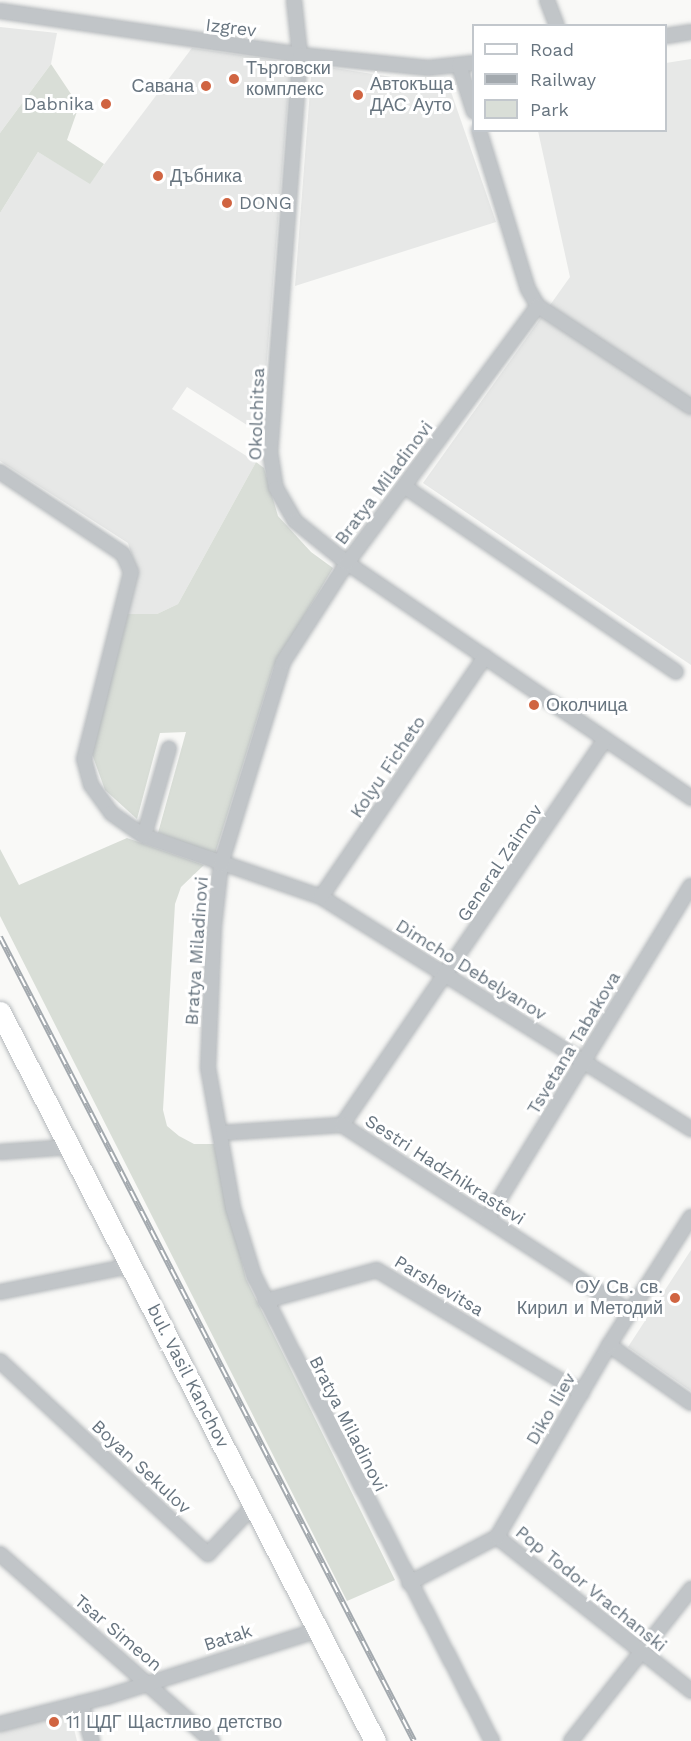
<!DOCTYPE html>
<meta charset="utf-8">
<style>
body{margin:0}
#map{position:relative;width:691px;height:1741px;overflow:hidden;background:#f9f9f7;font-family:"Work Sans",sans-serif}
div>[style]{position:absolute}
[style*='--x']{left:calc(var(--x)*1px);top:calc(var(--y)*1px);width:calc(var(--w)*1px);rotate:calc(var(--a)*1deg)}
.built>*{inset:0;background:#e7e8e7}
.green>*{inset:0;background:#d9ded7}
.roads{filter:drop-shadow(0 0 2px #b5b9bc) drop-shadow(0 0 2px #b5b9bc)}
.street>*{height:14px;margin:-7px;padding:0 7px;transform-origin:7px;border-radius:7px;background:#c1c5c8}
.primary>*{height:21px;margin:-10.5px;padding:0 10.5px;transform-origin:10.5px;border-radius:10.5px;background:#fff}
.rail>*{height:6px;margin-top:-3px;transform-origin:0;background:repeating-linear-gradient(90deg,#fff 0 11px,#a3a9ae 0 22px);box-sizing:border-box;border-block:2px solid #a3a9ae}
.dots>*{width:16px;height:16px;translate:-50% -50%;box-sizing:border-box;border:3px solid #fff;border-radius:50%}
span{translate:-50% -50%;white-space:nowrap;text-align:center;line-height:1.15;-webkit-text-stroke:6px #fff;paint-order:stroke}
.street-label{font-size:18px;color:#67747f}
.poi-label{font-size:18px;color:#67747f}
.left{translate:0 -50%;text-align:left}
.right{translate:-100% -50%;text-align:right}
.legend{position:absolute;left:472px;top:24px;width:195px;height:108px;box-sizing:border-box;background:#fff;border:2px solid #c2c7cc;margin:0;padding:8px 10px;list-style:none;font-size:18px;color:#67747f}
.legend li{display:flex;align-items:center;gap:12px;height:30px}
.legend b{width:30px;border:2px solid #c2c7cc}
</style>
<div id="map">
<div class="built">
<div style="clip-path:polygon(0 27px,57px 33px,51px 64px,0 133px)"></div>
<div style="clip-path:polygon(192px 48px,276px 60px,290px 71px,261px 434px,187px 387px,172px 409px,256px 462px,178px 604px,157px 614px,125px 614px,137px 572px,128px 543px,0 461px,0 213px,38px 152px,90px 183px)"></div>
<div style="clip-path:polygon(691px 59px,691px 665px,423px 483px,570px 277px,538px 131px,666px 130px,666px 63px)"></div>
<div style="clip-path:polygon(322px 66px,449px 86px,496px 222px,295px 286px,311px 77px)"></div>
<div style="clip-path:polygon(691px 1250px,691px 1391px,628px 1347px)"></div>
<div style="clip-path:polygon(70px 1713px,77px 1741px,0 1741px,0 1731px)"></div>
</div>
<div class="green">
<div style="clip-path:polygon(51px 64px,79px 106px,67px 140px,104px 164px,90px 184px,38px 152px,0 213px,0 133px)"></div>
<div style="clip-path:polygon(256px 462px,264px 468px,278px 516px,311px 552px,333px 568px,273px 668px,215px 854px,158px 833px,186px 732px,160px 733px,137px 819px,105px 790px,92px 754px,125px 614px,157px 614px,178px 604px)"></div>
<div style="clip-path:polygon(127px 838px,204px 865px,181px 887px,175px 904px,163px 1110px,167px 1126px,179px 1136px,194px 1144px,214px 1144px,246px 1279px,395px 1580px,347px 1601px,0 916px,0 849px,19px 885px)"></div>
</div>
<div class="roads">
<div class="street">
<div style="--x:294;--y:0;--w:55;--a:83.8"></div>
<div style="--x:300;--y:55;--w:397;--a:94.3"></div>
<div style="--x:270;--y:451;--w:37;--a:81"></div>
<div style="--x:276;--y:488;--w:38;--a:60"></div>
<div style="--x:295;--y:521;--w:67;--a:38.9"></div>
<div style="--x:347;--y:563;--w:417;--a:34.3"></div>
<div style="--x:547;--y:0;--w:28;--a:69"></div>
<div style="--x:0;--y:11;--w:303;--a:8.3"></div>
<div style="--x:300;--y:55;--w:129;--a:5.8"></div>
<div style="--x:428;--y:68;--w:46;--a:-6.2"></div>
<div style="--x:666;--y:36;--w:25;--a:-9"></div>
<div style="--x:459;--y:65;--w:49;--a:72.3"></div>
<div style="--x:479;--y:130;--w:166;--a:72.9"></div>
<div style="--x:528;--y:289;--w:20;--a:60"></div>
<div style="--x:538;--y:306;--w:183;--a:33.4"></div>
<div style="--x:0;--y:472;--w:148;--a:33.7"></div>
<div style="--x:123;--y:554;--w:20;--a:66"></div>
<div style="--x:131;--y:572;--w:193;--a:104.1"></div>
<div style="--x:84;--y:759;--w:27;--a:75"></div>
<div style="--x:91;--y:785;--w:34;--a:54"></div>
<div style="--x:111;--y:813;--w:40;--a:34.9"></div>
<div style="--x:144;--y:836;--w:187;--a:19"></div>
<div style="--x:321;--y:897;--w:437;--a:32.1"></div>
<div style="--x:405;--y:487;--w:328;--a:34.3"></div>
<div style="--x:144;--y:836;--w:91;--a:-74.1"></div>
<div style="--x:321;--y:897;--w:291;--a:-55.7"></div>
<div style="--x:342;--y:1125;--w:467;--a:-55.7"></div>
<div style="--x:220;--y:1133;--w:122;--a:-3.8"></div>
<div style="--x:342;--y:1125;--w:343;--a:33"></div>
<div style="--x:0;--y:1152;--w:70;--a:-4.1"></div>
<div style="--x:488;--y:1218;--w:389;--a:-58.6"></div>
<div style="--x:0;--y:1292;--w:133;--a:-11.3"></div>
<div style="--x:265;--y:1301;--w:116;--a:-15.5"></div>
<div style="--x:377;--y:1270;--w:239;--a:31"></div>
<div style="--x:609;--y:1345;--w:100;--a:35.3"></div>
<div style="--x:0;--y:1361;--w:284;--a:42.9"></div>
<div style="--x:208;--y:1554;--w:67;--a:-46.8"></div>
<div style="--x:497;--y:1537;--w:248;--a:38.4"></div>
<div style="--x:0;--y:1554;--w:283;--a:41.4"></div>
<div style="--x:409;--y:1583;--w:99;--a:-27.6"></div>
<div style="--x:497;--y:1537;--w:222;--a:-59.7"></div>
<div style="--x:609;--y:1345;--w:152;--a:-57.4"></div>
<div style="--x:81;--y:1703;--w:40;--a:74"></div>
<div style="--x:0;--y:1724;--w:109;--a:-14.3"></div>
<div style="--x:106;--y:1697;--w:222;--a:-17.5"></div>
<div style="--x:492;--y:1741;--w:522;--a:-117.1"></div>
<div style="--x:254;--y:1276;--w:71;--a:-107.2"></div>
<div style="--x:233;--y:1208;--w:142;--a:-100.1"></div>
<div style="--x:208;--y:1068;--w:142;--a:-87.6"></div>
<div style="--x:214;--y:926;--w:62;--a:-83.6"></div>
<div style="--x:221;--y:864;--w:211;--a:-72.9"></div>
<div style="--x:283;--y:662;--w:118;--a:-57.1"></div>
<div style="--x:347;--y:563;--w:320;--a:-53.4"></div>
<div style="--x:571;--y:1741;--w:194;--a:-51.7"></div>
</div>
<div class="primary">
<div style="--x:0;--y:1012;--w:820;--a:62.78"></div>
</div>
</div>
<div class="rail">
<div style="--x:0;--y:937;--w:904;--a:62.75"></div>
</div>
<div class="dots">
<div style="left:234px;top:79px;background:#d06441"></div>
<div style="left:206px;top:86px;background:#d06441"></div>
<div style="left:358px;top:95px;background:#d06441"></div>
<div style="left:106px;top:104px;background:#d06441"></div>
<div style="left:158px;top:176px;background:#d06441"></div>
<div style="left:227px;top:203px;background:#d06441"></div>
<div style="left:534px;top:705px;background:#d06441"></div>
<div style="left:675px;top:1298px;background:#d06441"></div>
<div style="left:54px;top:1722px;background:#d06441"></div>
</div>
<div class="street-label">
<span style="left:231px;top:28px;rotate:7deg">Izgrev</span>
<span style="left:257px;top:414px;rotate:-88deg">Okolchitsa</span>
<span style="left:384px;top:483px;rotate:-53deg">Bratya Miladinovi</span>
<span style="left:388px;top:767px;rotate:-56deg">Kolyu Ficheto</span>
<span style="left:500px;top:863px;rotate:-56deg">General Zaimov</span>
<span style="left:197px;top:951px;rotate:-86deg">Bratya Miladinovi</span>
<span style="left:471px;top:970px;rotate:32deg">Dimcho Debelyanov</span>
<span style="left:574px;top:1043px;rotate:-59deg">Tsvetana Tabakova</span>
<span style="left:445px;top:1170px;rotate:33deg">Sestri Hadzhikrastevi</span>
<span style="left:439px;top:1286px;rotate:31deg">Parshevitsa</span>
<span style="left:188px;top:1376px;rotate:63deg">bul. Vasil Kanchov</span>
<span style="left:551px;top:1409px;rotate:-60deg">Diko Iliev</span>
<span style="left:348px;top:1424px;rotate:63deg">Bratya Miladinovi</span>
<span style="left:141px;top:1467px;rotate:43deg">Boyan Sekulov</span>
<span style="left:591px;top:1589px;rotate:39deg">Pop Todor Vrachanski</span>
<span style="left:118px;top:1633px;rotate:40deg">Tsar Simeon</span>
<span style="left:228px;top:1638px;rotate:-18deg">Batak</span>
</div>
<div class="poi-label">
<span class="left" style="left:246px;top:79px">Търговски<br>комплекс</span>
<span class="left" style="left:370px;top:95px">Автокъща<br>ДАС Ауто</span>
<span class="right" style="left:194px;top:86px">Савана</span>
<span class="right" style="left:94px;top:104px">Dabnika</span>
<span class="left" style="left:170px;top:176px">Дъбника</span>
<span class="left" style="left:239px;top:203px">DONG</span>
<span class="left" style="left:546px;top:705px">Околчица</span>
<span class="right" style="left:663px;top:1298px">ОУ Св. св.<br>Кирил и Методий</span>
<span class="left" style="left:66px;top:1722px">11 ЦДГ Щастливо детство</span>
</div>
<ul class="legend">
<li><b style="height:8px;background:#fff"></b>Road</li>
<li><b style="height:8px;background:#a3a9ae"></b>Railway</li>
<li><b style="height:16px;background:#d9ded7"></b>Park</li>
</ul>
</div>
